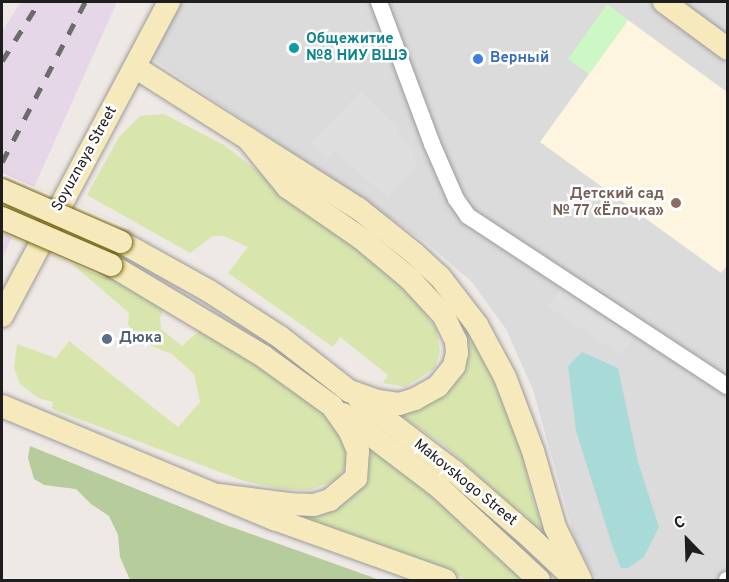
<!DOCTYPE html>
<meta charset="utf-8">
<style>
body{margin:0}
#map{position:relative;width:729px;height:582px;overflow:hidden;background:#efe9e5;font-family:Overpass,sans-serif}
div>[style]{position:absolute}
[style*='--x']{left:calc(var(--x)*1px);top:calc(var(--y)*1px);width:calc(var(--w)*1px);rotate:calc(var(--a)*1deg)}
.residential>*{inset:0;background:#dcdbdc}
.industrial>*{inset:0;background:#e6d7e8}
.education>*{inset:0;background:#fdf5df}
.grass>*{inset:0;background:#d8e6ad}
.forest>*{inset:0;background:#b7cc9c}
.park>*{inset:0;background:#cdf7c4}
.parking>*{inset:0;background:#dedede}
.water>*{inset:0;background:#a8dad8}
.pier>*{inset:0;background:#fff}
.roads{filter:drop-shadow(0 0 2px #9b9b9b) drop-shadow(0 0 2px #9b9b9b)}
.street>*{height:16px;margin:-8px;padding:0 8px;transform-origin:8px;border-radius:8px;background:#fff}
.secondary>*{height:22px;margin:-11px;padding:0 11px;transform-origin:11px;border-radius:11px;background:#f6eabc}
.rail>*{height:4.5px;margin-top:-2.25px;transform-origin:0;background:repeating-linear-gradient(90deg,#6c6c6c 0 12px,transparent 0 24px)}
.bridges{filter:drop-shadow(0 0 2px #70610a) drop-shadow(0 0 2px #70610a)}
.secondary-bridge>*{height:22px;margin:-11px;padding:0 11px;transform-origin:11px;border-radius:11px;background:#f6eabc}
.dots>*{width:16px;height:16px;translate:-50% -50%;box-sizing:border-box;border:3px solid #fff;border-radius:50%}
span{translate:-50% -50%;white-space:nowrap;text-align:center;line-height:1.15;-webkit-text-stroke:5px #fff;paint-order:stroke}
.culture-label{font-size:15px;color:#0d838f;font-weight:700}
.left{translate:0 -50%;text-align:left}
.shop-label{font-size:15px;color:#366cbe;font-weight:700}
.street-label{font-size:15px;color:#1e1e1e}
.education-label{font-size:15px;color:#785e54;font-weight:700}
.right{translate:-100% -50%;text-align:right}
.service-label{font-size:15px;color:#4e5e75;font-weight:700}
.frame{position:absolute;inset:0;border:3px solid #1e1e1e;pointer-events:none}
.north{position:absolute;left:657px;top:510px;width:60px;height:60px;-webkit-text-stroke:4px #fff;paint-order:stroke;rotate:337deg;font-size:16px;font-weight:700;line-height:24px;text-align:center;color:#1e1e1e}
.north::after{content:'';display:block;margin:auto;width:21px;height:27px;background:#1e1e1e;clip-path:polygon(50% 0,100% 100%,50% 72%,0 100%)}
</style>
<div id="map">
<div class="residential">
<div style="clip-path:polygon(177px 2px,727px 2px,727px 580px,597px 580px,576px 543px,533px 390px,506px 329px,471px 281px,424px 241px,151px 58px)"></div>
</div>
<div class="industrial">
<div style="clip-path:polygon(21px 2px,117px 2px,2px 259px,2px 31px)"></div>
</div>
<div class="education">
<div style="clip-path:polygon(628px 20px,727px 92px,728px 264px,721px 273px,540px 142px)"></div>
</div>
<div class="grass">
<div style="clip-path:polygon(164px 114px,224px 145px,394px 276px,419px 304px,437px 330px,440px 352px,435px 368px,405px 387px,383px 383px,388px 375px,340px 337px,333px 347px,228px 273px,248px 247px,224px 236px,213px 236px,190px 253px,87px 195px,119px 137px,140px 116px)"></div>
<div style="clip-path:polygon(315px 190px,348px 209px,432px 279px,470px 333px,489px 366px,506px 408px,523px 457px,535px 507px,548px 538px,441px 443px,397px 413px,419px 405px,460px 334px)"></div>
<div style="clip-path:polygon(68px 254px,166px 304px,160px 318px,161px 329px,182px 346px,203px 327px,320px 410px,334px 426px,345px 445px,346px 465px,337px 480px,310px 490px,281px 489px,244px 481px,52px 409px,53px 402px,38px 398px,20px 384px,14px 368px,17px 344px,56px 358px,69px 341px,178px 427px,200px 402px,194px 374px,172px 354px,156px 348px,134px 334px,128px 324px,129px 313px,63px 256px)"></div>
<div style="clip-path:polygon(363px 439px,380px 449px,527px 580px,468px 580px,269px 509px,332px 509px)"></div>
</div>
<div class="forest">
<div style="clip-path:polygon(30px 446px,223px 524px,380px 580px,130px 580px,120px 557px,118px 535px,109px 516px,91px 504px,76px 489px,44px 485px,34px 479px,28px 458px)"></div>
</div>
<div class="park">
<div style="clip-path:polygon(607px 4px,628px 20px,589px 74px,568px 59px)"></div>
</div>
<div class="parking">
<div style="clip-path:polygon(361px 91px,398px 127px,400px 136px,416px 152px,413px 156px,417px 166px,388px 198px,335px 152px,327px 158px,311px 142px)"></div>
<div style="clip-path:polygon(565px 281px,639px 328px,621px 355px,548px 307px)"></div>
</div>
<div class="water">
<div style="clip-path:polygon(582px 352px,618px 368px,638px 462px,659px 527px,644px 557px,628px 568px,621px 568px,613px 548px,576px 431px,568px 366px)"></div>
</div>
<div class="pier">
<div style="clip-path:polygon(2px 173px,128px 228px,105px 278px,2px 233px)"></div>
</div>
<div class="roads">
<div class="street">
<div style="--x:379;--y:2;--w:152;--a:69.5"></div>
<div style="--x:432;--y:144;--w:60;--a:66.4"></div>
<div style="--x:456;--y:199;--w:21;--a:55"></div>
<div style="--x:468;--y:216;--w:310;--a:33.3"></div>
<div style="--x:727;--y:580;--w:1;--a:0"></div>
</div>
<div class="secondary">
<div style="--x:664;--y:2;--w:79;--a:36.3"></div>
<div style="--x:135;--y:67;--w:265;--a:32.4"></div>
<div style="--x:359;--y:209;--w:70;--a:38.7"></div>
<div style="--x:414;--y:253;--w:35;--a:43"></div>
<div style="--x:440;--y:277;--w:61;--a:52.4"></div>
<div style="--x:477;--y:325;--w:59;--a:61.7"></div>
<div style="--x:505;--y:377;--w:79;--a:69.3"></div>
<div style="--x:533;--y:451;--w:79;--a:73.9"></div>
<div style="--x:555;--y:527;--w:59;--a:63.9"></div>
<div style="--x:121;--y:242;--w:101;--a:29.1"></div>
<div style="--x:209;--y:291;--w:85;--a:32.9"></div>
<div style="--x:280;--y:337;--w:88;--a:38"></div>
<div style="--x:349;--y:391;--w:31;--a:19"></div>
<div style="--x:378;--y:401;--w:21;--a:8"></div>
<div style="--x:399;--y:404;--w:17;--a:-17"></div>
<div style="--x:415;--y:399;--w:26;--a:-29"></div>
<div style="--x:438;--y:386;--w:26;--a:-51"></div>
<div style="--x:454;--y:366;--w:13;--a:-77"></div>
<div style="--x:457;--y:353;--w:12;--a:-95"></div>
<div style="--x:456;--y:341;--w:28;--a:-116"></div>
<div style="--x:444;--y:316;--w:50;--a:-132.6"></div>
<div style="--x:410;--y:279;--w:62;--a:-140.2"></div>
<div style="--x:362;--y:239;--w:91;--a:-145.3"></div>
<div style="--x:287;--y:187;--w:62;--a:-129.1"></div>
<div style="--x:111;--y:265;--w:177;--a:30.9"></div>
<div style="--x:263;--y:356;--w:85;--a:35.9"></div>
<div style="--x:332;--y:406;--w:32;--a:55"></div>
<div style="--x:350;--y:432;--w:21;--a:67"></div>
<div style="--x:358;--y:451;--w:27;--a:94"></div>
<div style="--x:356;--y:478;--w:34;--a:140"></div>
<div style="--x:330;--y:500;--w:17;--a:163"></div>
<div style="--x:314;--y:505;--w:25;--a:-178"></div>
<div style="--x:289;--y:504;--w:71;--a:-172.7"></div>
<div style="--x:2;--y:316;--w:356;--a:-62"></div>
<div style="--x:359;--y:399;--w:119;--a:37.2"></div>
<div style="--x:454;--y:471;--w:102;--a:41"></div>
<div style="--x:531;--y:538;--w:55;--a:43.5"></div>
<div style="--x:2;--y:406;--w:295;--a:22.6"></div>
<div style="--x:274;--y:519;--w:182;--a:19.6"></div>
<div style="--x:343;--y:414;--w:122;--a:37.3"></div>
<div style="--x:440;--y:488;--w:135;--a:42.9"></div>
</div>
</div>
<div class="rail">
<div style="--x:2;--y:61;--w:70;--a:-57.9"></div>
<div style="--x:2;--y:162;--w:180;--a:-62.6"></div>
</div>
<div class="bridges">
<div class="secondary-bridge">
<div style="--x:2;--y:190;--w:130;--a:23.6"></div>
<div style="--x:2;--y:218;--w:119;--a:23.3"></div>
</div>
</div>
<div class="dots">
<div style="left:294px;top:48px;background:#0f9aa8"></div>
<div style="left:478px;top:59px;background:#3f7fe0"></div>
<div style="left:676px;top:203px;background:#8d6e63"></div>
<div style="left:107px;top:339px;background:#5c6f8a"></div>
</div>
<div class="culture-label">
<span class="left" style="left:306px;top:48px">Общежитие<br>№8 НИУ ВШЭ</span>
</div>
<div class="shop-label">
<span class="left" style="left:490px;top:59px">Верный</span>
</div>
<div class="street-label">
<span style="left:85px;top:159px;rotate:-61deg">Soyuznaya Street</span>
<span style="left:465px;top:483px;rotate:39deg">Makovskogo Street</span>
</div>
<div class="education-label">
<span class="right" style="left:664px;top:203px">Детский сад<br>№ 77 «Ёлочка»</span>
</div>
<div class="service-label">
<span class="left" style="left:119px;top:339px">Дюка</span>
</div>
<div class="frame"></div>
<div class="north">С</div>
</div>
